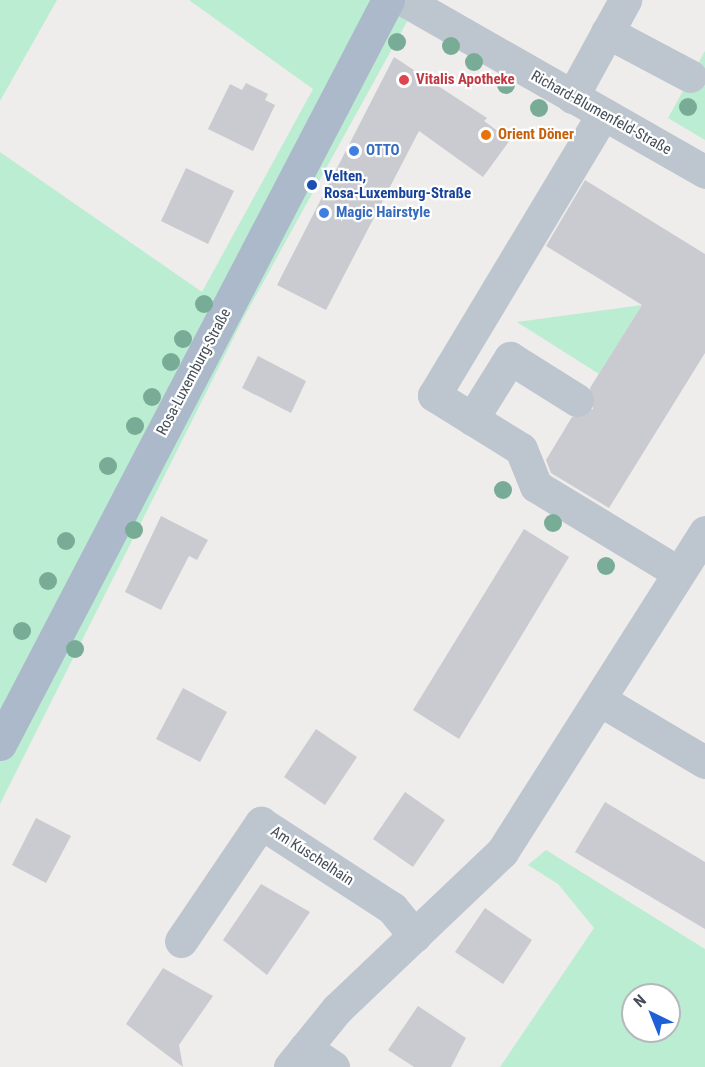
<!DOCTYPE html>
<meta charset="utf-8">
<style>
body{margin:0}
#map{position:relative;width:705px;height:1067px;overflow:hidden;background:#efecec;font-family:"Roboto Condensed",sans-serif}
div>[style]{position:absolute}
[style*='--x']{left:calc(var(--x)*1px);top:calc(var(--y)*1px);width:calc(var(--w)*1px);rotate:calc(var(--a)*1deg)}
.green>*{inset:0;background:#bbedd2}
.building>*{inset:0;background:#c9cbd1}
.minor>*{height:33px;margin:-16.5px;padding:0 16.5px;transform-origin:16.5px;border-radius:16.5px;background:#bdc6ce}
.major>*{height:33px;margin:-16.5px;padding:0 16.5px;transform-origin:16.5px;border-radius:16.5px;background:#acb9cb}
.trees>*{width:18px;height:18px;margin:-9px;border-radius:50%;background:#79ac96}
.dots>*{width:16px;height:16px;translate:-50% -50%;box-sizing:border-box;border:3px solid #fff;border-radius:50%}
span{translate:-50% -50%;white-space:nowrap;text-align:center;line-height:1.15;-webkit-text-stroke:4.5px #fff;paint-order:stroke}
.health-label{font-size:15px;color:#be3a42;font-weight:700}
.left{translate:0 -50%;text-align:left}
.street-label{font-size:15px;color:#454e59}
.food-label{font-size:15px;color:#c56008;font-weight:700}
.shop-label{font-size:15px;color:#366cbe;font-weight:700}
.transit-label{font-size:15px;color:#164399;font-weight:700}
.north{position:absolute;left:621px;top:983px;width:60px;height:60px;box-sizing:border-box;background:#fff;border:2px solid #b5b8bd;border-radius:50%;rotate:317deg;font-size:16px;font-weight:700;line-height:24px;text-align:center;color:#454e59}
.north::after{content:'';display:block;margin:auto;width:21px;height:27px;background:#1e61d7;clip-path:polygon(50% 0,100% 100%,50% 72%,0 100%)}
</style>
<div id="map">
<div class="green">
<div style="clip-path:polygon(0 0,57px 0,0 101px)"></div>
<div style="clip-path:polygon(189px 0,419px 0,244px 317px,0 804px,0 152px,202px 292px,313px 89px)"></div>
<div style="clip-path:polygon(705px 51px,705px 140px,668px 118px)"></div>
<div style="clip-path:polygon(642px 305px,599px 374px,517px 322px)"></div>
<div style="clip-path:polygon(evenodd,546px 850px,705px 949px,705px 1067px,500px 1067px,594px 928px,558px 884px,528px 865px,546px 850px,633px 995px,669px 995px,669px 1031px,633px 1031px,633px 995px)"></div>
</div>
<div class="building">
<div style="clip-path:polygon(394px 57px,487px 118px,484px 121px,510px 140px,483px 177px,419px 131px,326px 310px,277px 285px)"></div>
<div style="clip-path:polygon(246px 83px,268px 94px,265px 100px,275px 105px,253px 151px,208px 129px,230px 84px,242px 90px)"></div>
<div style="clip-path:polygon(186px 168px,234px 191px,208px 244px,161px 221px)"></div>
<div style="clip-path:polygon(585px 180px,705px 254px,705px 353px,609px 508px,551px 473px,546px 460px,572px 417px,593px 409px,590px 388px,642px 305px,546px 246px)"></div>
<div style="clip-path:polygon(258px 356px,306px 381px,291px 413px,242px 388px)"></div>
<div style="clip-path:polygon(161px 516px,208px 540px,197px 560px,189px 556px,161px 610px,125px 592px)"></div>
<div style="clip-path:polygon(524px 529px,569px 557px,459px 739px,413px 710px)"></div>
<div style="clip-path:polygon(183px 688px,227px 712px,200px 762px,156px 739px)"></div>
<div style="clip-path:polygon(316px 729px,357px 757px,325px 805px,284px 777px)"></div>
<div style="clip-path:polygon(405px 792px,445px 820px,413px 867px,373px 839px)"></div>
<div style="clip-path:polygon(605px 802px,705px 862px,705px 929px,575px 852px)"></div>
<div style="clip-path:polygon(36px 818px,71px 836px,46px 883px,12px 865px)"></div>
<div style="clip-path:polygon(261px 884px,310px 912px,267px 975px,223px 940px)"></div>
<div style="clip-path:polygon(485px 908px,532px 940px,503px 984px,455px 952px)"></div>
<div style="clip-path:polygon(163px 968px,213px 996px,179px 1045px,183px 1067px,126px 1024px)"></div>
<div style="clip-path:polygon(418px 1006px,466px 1038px,451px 1067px,414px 1067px,388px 1050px)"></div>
</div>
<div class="minor">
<div style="--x:404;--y:0;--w:347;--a:29.7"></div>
<div style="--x:607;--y:32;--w:94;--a:27.9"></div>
<div style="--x:572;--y:97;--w:111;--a:-61.3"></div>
<div style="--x:603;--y:114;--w:328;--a:121"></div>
<div style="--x:434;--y:395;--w:102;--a:31.8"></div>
<div style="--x:521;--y:449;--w:40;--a:68"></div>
<div style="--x:536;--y:486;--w:167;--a:31.3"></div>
<div style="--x:472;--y:419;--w:72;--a:-58.1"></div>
<div style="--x:510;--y:358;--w:79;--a:32.1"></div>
<div style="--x:600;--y:700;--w:122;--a:30.6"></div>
<div style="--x:181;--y:941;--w:143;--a:-55.9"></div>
<div style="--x:261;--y:823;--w:156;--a:33"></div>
<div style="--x:392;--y:908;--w:36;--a:51"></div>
<div style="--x:305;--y:1048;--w:34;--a:34"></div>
<div style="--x:290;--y:1067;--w:75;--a:-51"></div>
<div style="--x:337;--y:1009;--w:228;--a:-43.6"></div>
<div style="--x:502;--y:852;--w:379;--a:-57.6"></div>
</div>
<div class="major">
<div style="--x:0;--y:744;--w:839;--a:-62.46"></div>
</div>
<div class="trees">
<div style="left:397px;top:42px"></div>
<div style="left:451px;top:46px"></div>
<div style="left:474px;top:62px"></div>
<div style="left:506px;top:85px"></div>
<div style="left:688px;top:107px"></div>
<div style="left:539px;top:108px"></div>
<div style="left:204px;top:304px"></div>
<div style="left:183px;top:339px"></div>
<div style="left:171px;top:362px"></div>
<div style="left:152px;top:397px"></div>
<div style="left:135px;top:426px"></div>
<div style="left:108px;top:466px"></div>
<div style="left:503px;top:490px"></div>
<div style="left:553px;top:523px"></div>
<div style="left:134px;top:530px"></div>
<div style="left:66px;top:541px"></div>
<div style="left:606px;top:566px"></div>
<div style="left:48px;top:581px"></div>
<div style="left:22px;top:631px"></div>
<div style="left:75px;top:649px"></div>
</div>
<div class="dots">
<div style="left:404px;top:80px;background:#e0444e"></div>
<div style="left:486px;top:135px;background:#e8710a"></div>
<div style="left:354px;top:151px;background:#3f7fe0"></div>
<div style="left:312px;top:185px;background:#1a4fb4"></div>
<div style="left:324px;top:213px;background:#3f7fe0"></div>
</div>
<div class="health-label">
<span class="left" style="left:416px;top:80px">Vitalis Apotheke</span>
</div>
<div class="street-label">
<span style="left:601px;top:113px;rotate:29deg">Richard-Blumenfeld-Straße</span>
<span style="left:194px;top:372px;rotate:-62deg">Rosa-Luxemburg-Straße</span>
<span style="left:312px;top:856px;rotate:33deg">Am Kuschelhain</span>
</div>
<div class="food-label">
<span class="left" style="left:498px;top:135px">Orient Döner</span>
</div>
<div class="shop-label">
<span class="left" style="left:366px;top:151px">OTTO</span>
<span class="left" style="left:336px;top:213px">Magic Hairstyle</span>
</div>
<div class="transit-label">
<span class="left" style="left:324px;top:185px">Velten,<br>Rosa-Luxemburg-Straße</span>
</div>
<div class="north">N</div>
</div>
